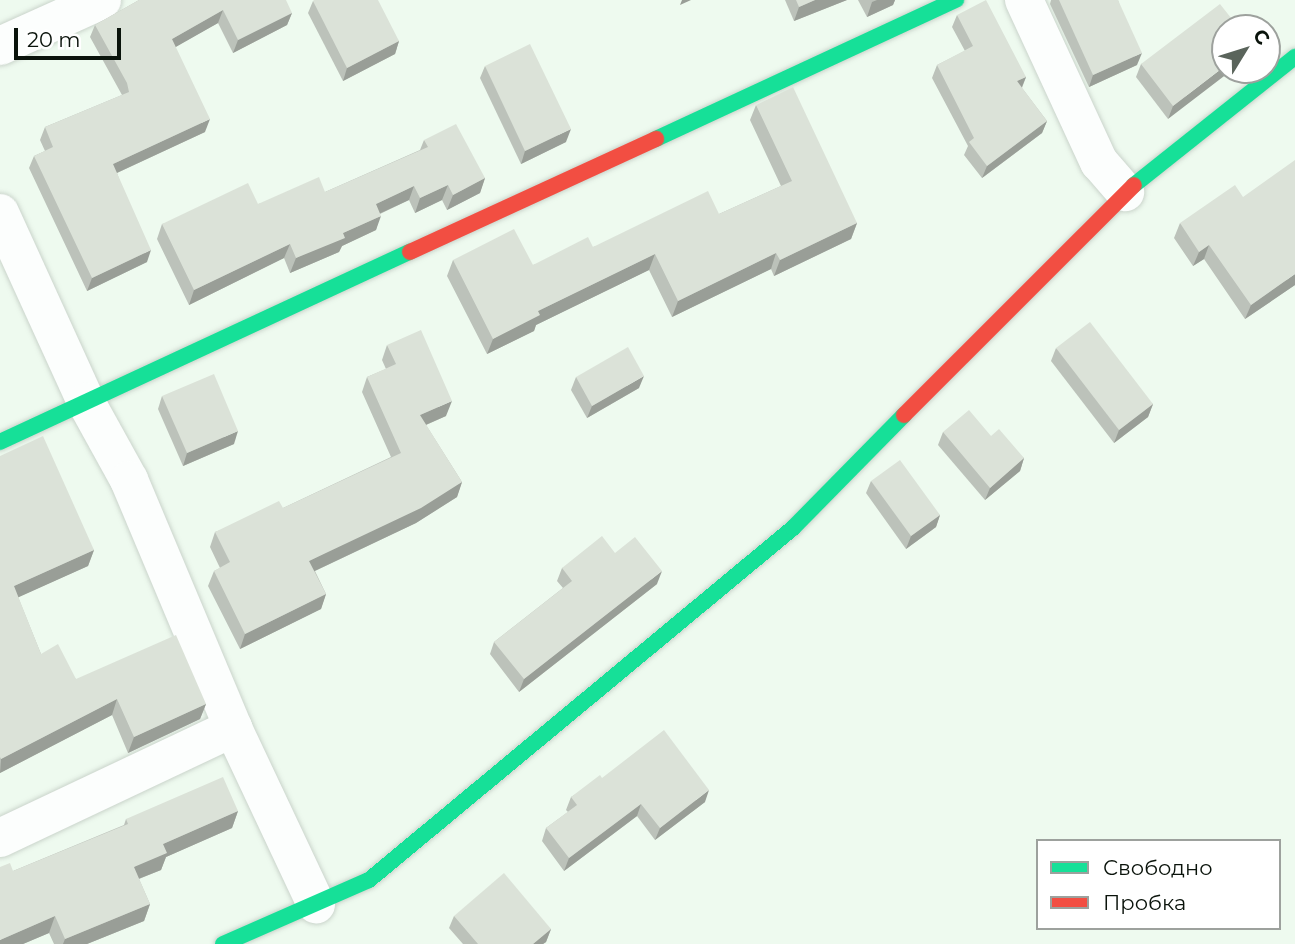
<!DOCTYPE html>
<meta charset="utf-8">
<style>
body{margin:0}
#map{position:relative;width:1295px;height:944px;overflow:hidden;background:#eefaef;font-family:Montserrat,sans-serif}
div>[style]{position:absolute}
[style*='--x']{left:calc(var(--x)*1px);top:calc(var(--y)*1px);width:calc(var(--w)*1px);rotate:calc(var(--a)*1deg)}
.roads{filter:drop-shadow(0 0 2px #cad4cb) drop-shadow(0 0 2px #cad4cb)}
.street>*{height:38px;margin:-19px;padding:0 19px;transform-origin:19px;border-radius:19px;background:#fcfefd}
.fast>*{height:16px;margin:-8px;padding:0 8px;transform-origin:8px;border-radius:8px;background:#16e098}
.jam>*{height:16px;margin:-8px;padding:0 8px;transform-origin:8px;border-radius:8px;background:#f24e42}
.wall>*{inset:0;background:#bcc2ba}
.shaded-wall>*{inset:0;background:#999e97}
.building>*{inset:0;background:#dbe2d8}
span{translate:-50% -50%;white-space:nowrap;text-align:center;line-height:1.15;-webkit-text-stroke:6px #fff;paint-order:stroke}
.legend{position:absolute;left:1036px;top:839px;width:245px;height:91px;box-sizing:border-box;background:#fff;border:2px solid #9da19d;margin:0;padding:9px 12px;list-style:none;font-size:21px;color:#0a130b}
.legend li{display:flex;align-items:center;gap:14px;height:35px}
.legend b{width:35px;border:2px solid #9da19d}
.north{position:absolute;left:1211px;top:14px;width:70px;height:70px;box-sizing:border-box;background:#fff;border:2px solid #9da19d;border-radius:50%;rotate:52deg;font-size:19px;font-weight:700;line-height:28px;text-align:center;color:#0a130b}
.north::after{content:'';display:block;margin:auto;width:24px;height:32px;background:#5a645b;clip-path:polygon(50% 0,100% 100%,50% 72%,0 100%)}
.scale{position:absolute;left:14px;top:28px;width:107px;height:32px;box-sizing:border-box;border:4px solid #0a130b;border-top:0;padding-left:9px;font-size:21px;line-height:24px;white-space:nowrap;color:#0a130b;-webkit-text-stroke:5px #fff;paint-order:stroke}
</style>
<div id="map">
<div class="roads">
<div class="street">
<div style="--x:1024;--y:0;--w:179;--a:65.2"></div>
<div style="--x:1099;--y:162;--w:40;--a:49"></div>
<div style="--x:0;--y:46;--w:112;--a:-24.3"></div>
<div style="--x:0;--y:213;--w:208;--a:65.5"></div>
<div style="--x:86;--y:402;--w:89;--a:61.1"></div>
<div style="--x:129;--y:480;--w:269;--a:67.2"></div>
<div style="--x:233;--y:728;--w:195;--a:64.8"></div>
<div style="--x:0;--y:838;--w:258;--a:-25.3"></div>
</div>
<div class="fast">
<div style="--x:656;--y:139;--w:331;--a:-24.9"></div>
<div style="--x:1134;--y:185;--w:206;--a:-38.5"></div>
<div style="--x:0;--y:442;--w:452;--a:-24.9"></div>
<div style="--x:223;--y:944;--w:159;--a:-23.7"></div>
<div style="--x:369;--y:880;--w:551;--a:-39.7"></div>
<div style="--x:793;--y:528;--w:158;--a:-45.5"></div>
</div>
<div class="jam">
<div style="--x:410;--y:252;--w:271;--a:-24.7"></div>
<div style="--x:904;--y:415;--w:325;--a:-45"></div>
</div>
</div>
<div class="wall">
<div style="clip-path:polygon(139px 0,292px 13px,287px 25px,233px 53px,218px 23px,175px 47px,205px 132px,117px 173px,147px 262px,87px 291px,29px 168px,34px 156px,45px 151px,40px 140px,45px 127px,122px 95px,90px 37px,95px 25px)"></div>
<div style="clip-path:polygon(785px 0,847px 0,794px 21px)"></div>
<div style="clip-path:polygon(858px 0,895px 0,893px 5px,867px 17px)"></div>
<div style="clip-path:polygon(1051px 0,1118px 0,1137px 65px,1089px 87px,1050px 4px)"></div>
<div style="clip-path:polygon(313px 1px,399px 41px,395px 54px,343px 81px,308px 13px)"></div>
<div style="clip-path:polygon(957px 15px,1026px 77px,1022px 88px,1047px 121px,1042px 133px,982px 178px,964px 155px,968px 146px,932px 78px,937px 65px,965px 51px,952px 27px)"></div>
<div style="clip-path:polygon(1239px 28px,1168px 119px,1136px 77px,1141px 64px)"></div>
<div style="clip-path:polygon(485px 66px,566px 142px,521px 164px,480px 78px)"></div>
<div style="clip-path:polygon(756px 105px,857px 223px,851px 239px,774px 276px,771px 269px,672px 317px,649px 270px,536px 325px,534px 331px,487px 354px,447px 276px,453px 260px,533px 265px,593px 247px,719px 214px,781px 186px,750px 120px)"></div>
<div style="clip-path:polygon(424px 140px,485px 178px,480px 193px,447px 210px,442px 200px,415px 213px,409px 200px,380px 214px,376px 230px,342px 246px,339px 252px,290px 273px,284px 258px,189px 305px,157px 239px,162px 224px,258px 204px,325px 192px,420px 150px)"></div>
<div style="clip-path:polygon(1180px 223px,1295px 285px,1245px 319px,1204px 259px,1193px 266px,1174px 238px)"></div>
<div style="clip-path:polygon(387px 345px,446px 416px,426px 425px,462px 482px,457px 497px,416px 523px,315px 571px,326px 594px,321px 609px,240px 649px,208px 586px,214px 571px,220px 568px,210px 547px,215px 532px,283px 508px,391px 457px,362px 392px,367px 377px,386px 369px,382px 360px)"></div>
<div style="clip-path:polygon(1056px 348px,1153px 404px,1148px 417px,1114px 443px,1051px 361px)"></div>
<div style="clip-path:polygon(576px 377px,639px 388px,587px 418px,571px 390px)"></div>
<div style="clip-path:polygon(162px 396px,234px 444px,183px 466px,158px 409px)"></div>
<div style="clip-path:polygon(943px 432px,991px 436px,1024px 458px,1020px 471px,985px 500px,938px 445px)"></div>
<div style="clip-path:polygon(0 456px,94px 550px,88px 566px,18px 597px,41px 654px,76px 679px,206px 704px,200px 719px,128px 753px,112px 715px,0 773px)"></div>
<div style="clip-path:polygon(871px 481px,940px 515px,936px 527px,906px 549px,866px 493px)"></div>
<div style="clip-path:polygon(615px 553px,657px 584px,519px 692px,490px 654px,494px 642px,563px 588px,557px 581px,562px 568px)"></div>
<div style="clip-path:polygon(602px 778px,705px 802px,655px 840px,637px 816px,564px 871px,542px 841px,546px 828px,568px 812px,566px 810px,571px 797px)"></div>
<div style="clip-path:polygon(238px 811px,232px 828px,166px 857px,161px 870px,139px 879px,150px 904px,144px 921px,87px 944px,54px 944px,49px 933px,23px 944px,0 944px,13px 871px,124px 825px,126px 819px)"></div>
<div style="clip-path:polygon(454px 916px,551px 929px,546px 942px,543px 944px,463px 944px,449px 928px)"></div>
</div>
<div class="shaded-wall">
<div style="clip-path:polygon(682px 0,691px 0,680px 5px)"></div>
<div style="clip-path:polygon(815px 0,847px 0,794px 21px,799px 7px)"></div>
<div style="clip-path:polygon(877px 0,895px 0,893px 5px,867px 17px,872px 2px)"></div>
<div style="clip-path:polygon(223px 10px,218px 23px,167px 52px,172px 39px)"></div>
<div style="clip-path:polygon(292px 13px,287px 25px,233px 53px,238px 40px)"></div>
<div style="clip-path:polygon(399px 41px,395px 54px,343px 81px,347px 68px)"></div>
<div style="clip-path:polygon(1142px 53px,1137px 65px,1089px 87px,1093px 75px)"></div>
<div style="clip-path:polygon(1225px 66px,1225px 70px,1232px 70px,1168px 119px,1173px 106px)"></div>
<div style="clip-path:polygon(1026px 77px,1021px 89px,1017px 81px)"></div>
<div style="clip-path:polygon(210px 119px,205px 132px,108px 177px,113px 164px)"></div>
<div style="clip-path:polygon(1047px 121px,1042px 133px,982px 178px,987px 166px)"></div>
<div style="clip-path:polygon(571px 129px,566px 142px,521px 164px,525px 151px)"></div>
<div style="clip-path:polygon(485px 178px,480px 193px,447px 210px,453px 195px)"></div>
<div style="clip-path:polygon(448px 185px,442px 200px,415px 213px,420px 198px)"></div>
<div style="clip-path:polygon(414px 186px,409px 200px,370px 218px,376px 204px)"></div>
<div style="clip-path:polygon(381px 216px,376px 230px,342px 246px,339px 252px,290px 273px,296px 258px,343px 233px)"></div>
<div style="clip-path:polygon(857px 223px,851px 239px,774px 276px,780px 260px)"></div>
<div style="clip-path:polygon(290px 244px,284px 258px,189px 305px,194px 290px)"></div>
<div style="clip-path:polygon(1209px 245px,1204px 259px,1193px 266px,1199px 252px)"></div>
<div style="clip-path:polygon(151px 250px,147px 262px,87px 291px,92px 278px)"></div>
<div style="clip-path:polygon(776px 253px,771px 269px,672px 317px,678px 301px)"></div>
<div style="clip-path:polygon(655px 254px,649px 270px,536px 325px,534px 331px,487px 354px,493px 339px,538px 311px)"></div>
<div style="clip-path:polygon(1295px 274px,1295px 285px,1245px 319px,1251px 305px)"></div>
<div style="clip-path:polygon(644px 376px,639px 388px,587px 418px,592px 406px)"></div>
<div style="clip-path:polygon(452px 401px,446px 416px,414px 430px,420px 415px)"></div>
<div style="clip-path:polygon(1153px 404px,1148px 417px,1114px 443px,1119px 430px)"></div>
<div style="clip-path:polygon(238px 431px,234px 444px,183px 466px,187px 453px)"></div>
<div style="clip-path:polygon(1024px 458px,1020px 471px,985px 500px,990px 488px)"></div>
<div style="clip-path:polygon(462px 482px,457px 497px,416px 523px,304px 576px,309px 561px)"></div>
<div style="clip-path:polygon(940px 515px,936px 527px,906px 549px,911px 536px)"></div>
<div style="clip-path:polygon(94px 550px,88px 566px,8px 602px,14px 586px)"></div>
<div style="clip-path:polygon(662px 571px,657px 584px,519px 692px,524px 679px)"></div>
<div style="clip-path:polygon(326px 594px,321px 609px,240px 649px,245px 634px)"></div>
<div style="clip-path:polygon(117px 699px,112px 715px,0 773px,1px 759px)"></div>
<div style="clip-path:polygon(206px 704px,200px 719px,128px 753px,134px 737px)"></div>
<div style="clip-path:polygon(709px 790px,705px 802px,655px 840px,660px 828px)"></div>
<div style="clip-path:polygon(641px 804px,637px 816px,564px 871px,569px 858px)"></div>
<div style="clip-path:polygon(238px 811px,232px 828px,166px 857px,161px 870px,128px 883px,134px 867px,163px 844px)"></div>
<div style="clip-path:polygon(150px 904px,144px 921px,87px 944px,63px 944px,65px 939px)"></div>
<div style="clip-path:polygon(55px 916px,49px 933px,23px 944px,0 944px,0 940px)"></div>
<div style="clip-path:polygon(551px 929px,546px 942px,543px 944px,533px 944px)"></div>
</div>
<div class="building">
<div style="clip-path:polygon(139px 0,286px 0,292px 13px,238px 40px,223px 10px,172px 39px,210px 119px,113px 164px,151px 250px,92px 278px,34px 156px,53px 147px,45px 127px,129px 92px,127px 83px,95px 25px)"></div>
<div style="clip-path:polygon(314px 0,378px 0,399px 41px,347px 68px,313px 1px)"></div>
<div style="clip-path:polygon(796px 0,815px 0,799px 7px)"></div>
<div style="clip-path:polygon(986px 0,1026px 77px,1017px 81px,1047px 121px,987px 166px,969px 142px,974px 138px,937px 65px,973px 46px,957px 15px)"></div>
<div style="clip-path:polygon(1059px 0,1118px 0,1142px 53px,1093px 75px)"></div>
<div style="clip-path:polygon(1220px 4px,1239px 28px,1225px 28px,1225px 66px,1173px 106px,1141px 64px)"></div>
<div style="clip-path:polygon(530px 44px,571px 129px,525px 151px,485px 66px)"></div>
<div style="clip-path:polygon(793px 87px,857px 223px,780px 260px,776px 253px,678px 301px,655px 254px,538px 311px,540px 315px,493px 339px,453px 260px,514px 229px,533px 265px,588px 237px,593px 247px,708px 191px,719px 214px,792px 181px,756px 105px)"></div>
<div style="clip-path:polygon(456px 124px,485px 178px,453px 195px,448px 185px,420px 198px,414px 186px,376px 204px,381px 216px,343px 233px,345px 238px,296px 258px,290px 244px,194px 290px,162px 224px,248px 183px,258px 204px,319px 177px,325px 192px,428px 147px,424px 140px)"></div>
<div style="clip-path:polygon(1295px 160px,1295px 274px,1251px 305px,1209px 245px,1199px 252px,1180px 223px,1235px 185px,1243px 197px)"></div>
<div style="clip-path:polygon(1090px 322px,1153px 404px,1119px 430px,1056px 348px)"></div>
<div style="clip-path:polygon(421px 330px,452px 401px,420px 415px,462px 482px,421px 508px,309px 561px,326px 594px,245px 634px,214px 571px,230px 562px,215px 532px,279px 501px,283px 508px,401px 453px,367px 377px,396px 364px,387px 345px)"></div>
<div style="clip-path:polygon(628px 347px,644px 376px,592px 406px,576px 377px)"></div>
<div style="clip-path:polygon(214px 374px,238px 431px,187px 453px,162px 396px)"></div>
<div style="clip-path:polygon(969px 410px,991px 436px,999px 429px,1024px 458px,990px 488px,943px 432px)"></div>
<div style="clip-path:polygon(43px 436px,94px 550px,14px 586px,41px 654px,58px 644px,76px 679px,176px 635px,206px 704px,134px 737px,117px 699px,1px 759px,0 757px,0 456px)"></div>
<div style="clip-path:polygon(900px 460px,940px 515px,911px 536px,871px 481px)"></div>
<div style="clip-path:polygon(602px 536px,615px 553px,635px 537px,662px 571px,524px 679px,494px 642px,572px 581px,562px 568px)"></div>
<div style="clip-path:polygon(664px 730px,709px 790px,660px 828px,641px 804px,569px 858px,546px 828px,577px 805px,571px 797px,600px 775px,602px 778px)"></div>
<div style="clip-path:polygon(223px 777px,238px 811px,163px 844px,167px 853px,134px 867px,150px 904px,65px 939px,55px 916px,0 940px,0 867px,10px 863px,13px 871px,128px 824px,126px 819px)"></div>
<div style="clip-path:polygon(504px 873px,551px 929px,533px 944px,478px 944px,454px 916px)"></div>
</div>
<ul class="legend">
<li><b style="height:9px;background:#16e098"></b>Свободно</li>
<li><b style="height:9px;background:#f24e42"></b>Пробка</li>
</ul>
<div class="north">С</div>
<div class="scale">20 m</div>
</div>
